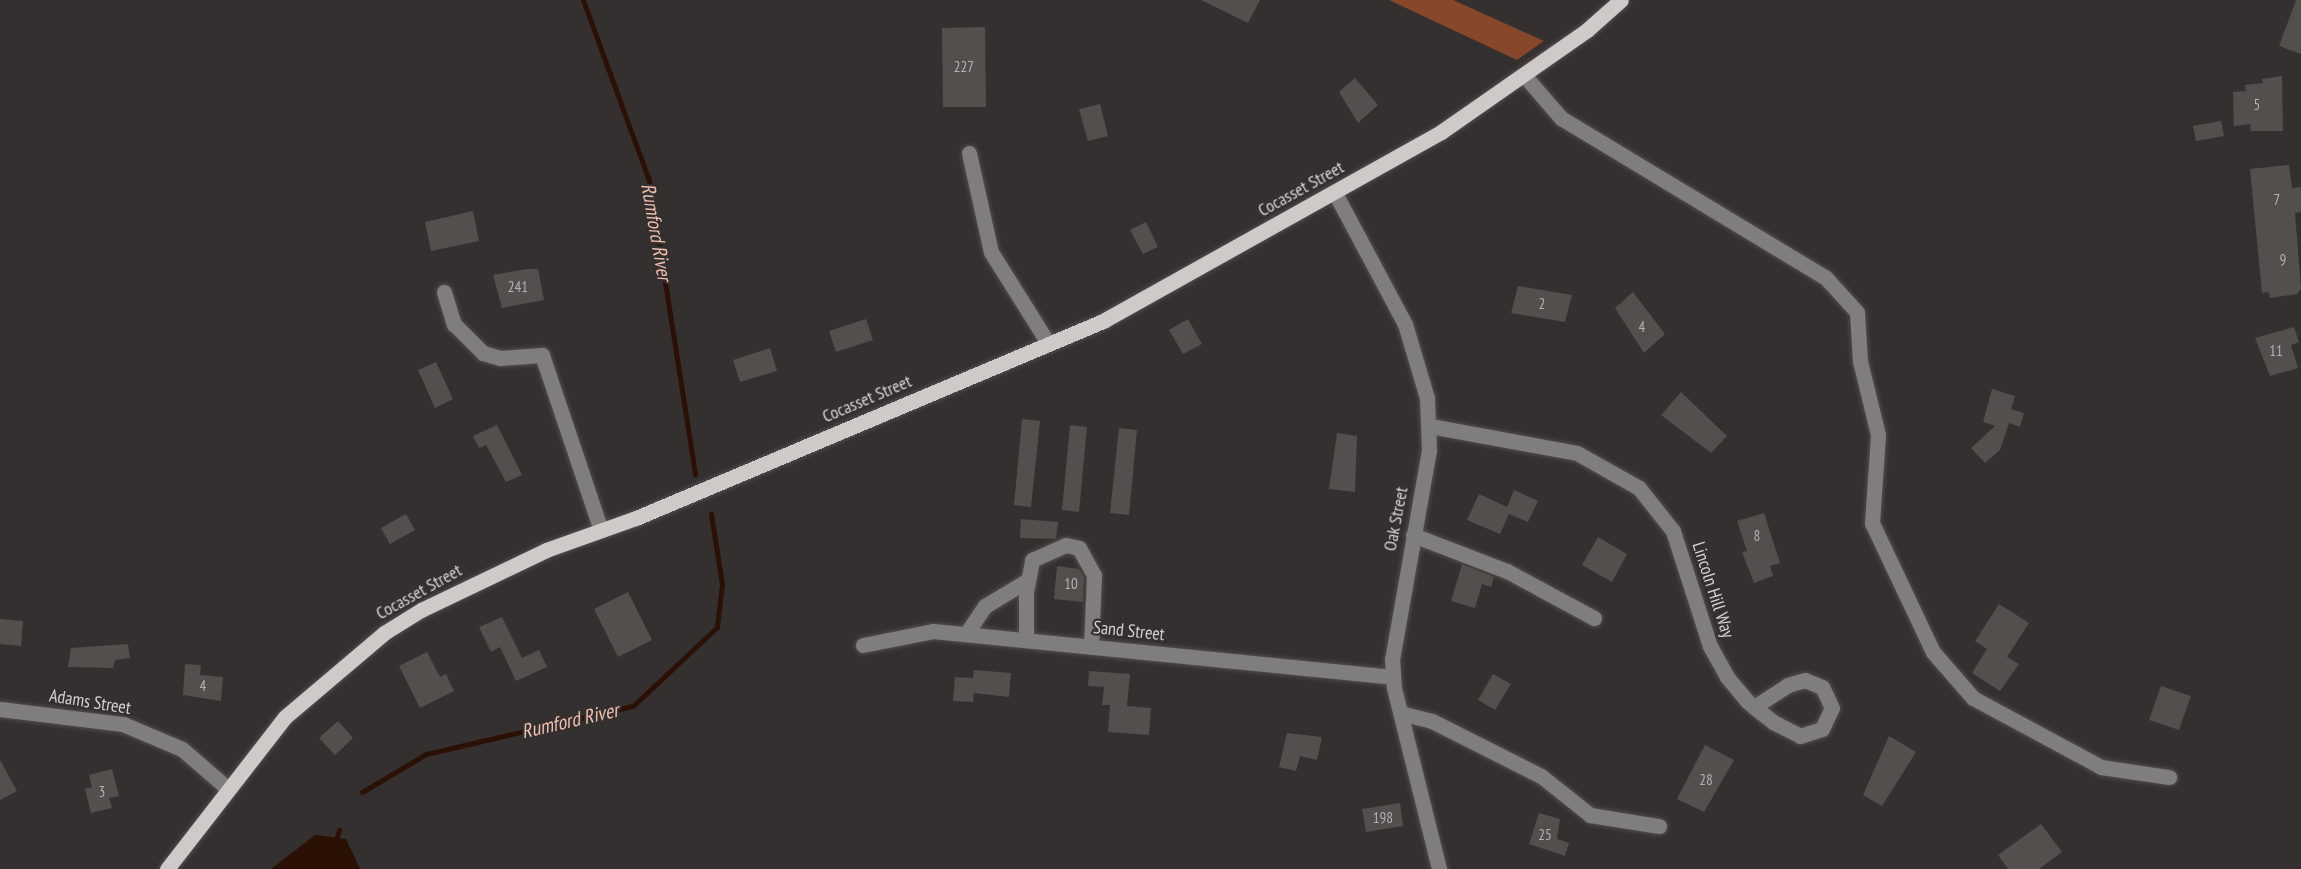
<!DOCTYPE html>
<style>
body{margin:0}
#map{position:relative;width:2301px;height:869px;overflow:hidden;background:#34302f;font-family:"PT Sans Narrow",sans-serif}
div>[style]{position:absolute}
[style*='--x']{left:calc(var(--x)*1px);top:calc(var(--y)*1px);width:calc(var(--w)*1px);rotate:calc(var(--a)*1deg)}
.green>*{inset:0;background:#87472a}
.water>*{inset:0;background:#2b1105}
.stream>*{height:5px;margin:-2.5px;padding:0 2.5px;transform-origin:2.5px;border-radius:2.5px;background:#2b1105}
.building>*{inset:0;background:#534f4d}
.roads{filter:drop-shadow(0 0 2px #514d4c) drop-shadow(0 0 2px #514d4c)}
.minor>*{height:15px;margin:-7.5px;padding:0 7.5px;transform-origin:7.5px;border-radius:7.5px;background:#7f7d7d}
.major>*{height:15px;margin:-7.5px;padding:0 7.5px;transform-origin:7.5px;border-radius:7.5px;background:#cecac8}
span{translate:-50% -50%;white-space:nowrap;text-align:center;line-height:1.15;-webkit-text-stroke:4.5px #34302f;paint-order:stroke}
.number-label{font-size:15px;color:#b4b1b0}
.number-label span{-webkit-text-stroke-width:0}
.street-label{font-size:18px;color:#d4d2d1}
.water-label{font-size:20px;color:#efc0ac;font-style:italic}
</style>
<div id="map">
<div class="green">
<div style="clip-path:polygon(1389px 0,1453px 0,1544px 41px,1517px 60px)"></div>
</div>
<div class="water">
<div style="clip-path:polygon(315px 835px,346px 839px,360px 869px,271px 869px)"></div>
</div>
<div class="stream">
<div style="--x:583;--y:0;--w:192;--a:69.9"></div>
<div style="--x:649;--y:180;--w:298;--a:81.1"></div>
<div style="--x:362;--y:792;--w:74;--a:-30.7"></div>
<div style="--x:426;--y:754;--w:212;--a:-13.1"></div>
<div style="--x:633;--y:706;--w:115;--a:-43.2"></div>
<div style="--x:717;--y:627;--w:43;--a:-83.4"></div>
<div style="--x:722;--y:584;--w:71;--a:-98.9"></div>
<div style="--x:335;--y:843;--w:14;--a:-73"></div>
</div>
<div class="building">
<div style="clip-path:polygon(1201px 0,1260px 0,1248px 23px)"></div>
<div style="clip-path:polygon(2296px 0,2301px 0,2301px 54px,2279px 46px)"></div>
<div style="clip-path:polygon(985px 27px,986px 107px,943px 107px,942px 28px)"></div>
<div style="clip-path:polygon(2282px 76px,2283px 131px,2251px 131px,2250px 124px,2234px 126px,2233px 92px,2246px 91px,2245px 85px,2263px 83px,2262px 79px)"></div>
<div style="clip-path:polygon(1355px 78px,1378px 105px,1358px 123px,1339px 92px)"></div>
<div style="clip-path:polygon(1100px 104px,1108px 136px,1088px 141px,1079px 109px)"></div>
<div style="clip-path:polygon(2221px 121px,2224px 136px,2196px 141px,2193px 126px)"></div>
<div style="clip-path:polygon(2289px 165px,2292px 188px,2301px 187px,2301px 212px,2295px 213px,2301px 289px,2297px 294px,2270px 298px,2269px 292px,2262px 293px,2250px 169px)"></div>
<div style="clip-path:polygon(473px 211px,479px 241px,431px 251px,425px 222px)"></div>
<div style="clip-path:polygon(1146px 222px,1158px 247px,1143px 254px,1130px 230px)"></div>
<div style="clip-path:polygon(527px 269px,538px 269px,544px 300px,502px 308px,493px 275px)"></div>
<div style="clip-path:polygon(1518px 286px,1572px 295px,1565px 322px,1511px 313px)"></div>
<div style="clip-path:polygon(1633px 292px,1665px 334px,1644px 353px,1615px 308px)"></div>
<div style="clip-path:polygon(866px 319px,873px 340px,836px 352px,829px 331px)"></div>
<div style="clip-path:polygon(1188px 319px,1202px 344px,1183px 354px,1169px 330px)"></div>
<div style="clip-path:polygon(2294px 327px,2299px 342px,2291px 345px,2298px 368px,2270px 376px,2255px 338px)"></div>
<div style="clip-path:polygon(770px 348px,777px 371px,740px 382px,733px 360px)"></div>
<div style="clip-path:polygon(436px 362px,453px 399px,435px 408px,418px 370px)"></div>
<div style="clip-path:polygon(1992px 389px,2015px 396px,2011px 409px,2024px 413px,2020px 427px,2009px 423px,2000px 450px,1985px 463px,1971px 448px,1995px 426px,1983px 422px)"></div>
<div style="clip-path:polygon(1681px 392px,1727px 436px,1711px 453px,1661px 415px)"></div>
<div style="clip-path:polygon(1022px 419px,1040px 421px,1031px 507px,1014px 505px)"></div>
<div style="clip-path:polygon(497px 425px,522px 475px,506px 482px,486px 445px,479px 448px,473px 436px)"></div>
<div style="clip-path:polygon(1070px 425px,1087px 427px,1079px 512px,1062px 510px)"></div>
<div style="clip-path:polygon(1119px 428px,1137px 430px,1129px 515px,1110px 513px)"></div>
<div style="clip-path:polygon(1337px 433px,1357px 436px,1355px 492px,1329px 489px)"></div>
<div style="clip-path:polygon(1514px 490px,1538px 501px,1528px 522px,1509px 514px,1500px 534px,1467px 520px,1479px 494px,1507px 507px)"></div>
<div style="clip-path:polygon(1764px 513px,1780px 563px,1770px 566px,1773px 576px,1754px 583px,1742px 552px,1747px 551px,1737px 521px)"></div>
<div style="clip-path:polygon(406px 514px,415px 530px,390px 544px,381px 528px)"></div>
<div style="clip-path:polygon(1021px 519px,1058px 522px,1056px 539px,1020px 538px)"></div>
<div style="clip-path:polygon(1598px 537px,1627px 554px,1612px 582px,1582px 565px)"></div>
<div style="clip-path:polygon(1462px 564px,1494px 577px,1491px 587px,1482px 584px,1475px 608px,1451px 601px)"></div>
<div style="clip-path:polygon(1057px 566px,1079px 569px,1084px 577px,1083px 602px,1054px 599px)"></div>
<div style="clip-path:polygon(628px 592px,652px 640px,618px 657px,594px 609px)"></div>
<div style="clip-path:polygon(1999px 604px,2029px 623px,2007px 657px,2019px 664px,2000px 691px,1972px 673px,1987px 649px,1975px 641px)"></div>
<div style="clip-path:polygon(502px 617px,522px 658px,539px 650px,547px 667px,516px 681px,500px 647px,491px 652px,479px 627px)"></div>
<div style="clip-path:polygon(0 619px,23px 621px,21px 646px,0 644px)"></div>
<div style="clip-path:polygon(128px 644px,130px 658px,115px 660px,113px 668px,68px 667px,71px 648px)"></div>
<div style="clip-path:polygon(427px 652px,440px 677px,446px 674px,454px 691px,420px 708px,399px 666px)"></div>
<div style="clip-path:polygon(185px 664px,201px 665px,200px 675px,223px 677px,221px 701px,183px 695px)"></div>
<div style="clip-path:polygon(974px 670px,1011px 673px,1009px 697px,974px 693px,973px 702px,953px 701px,955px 677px,973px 678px)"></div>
<div style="clip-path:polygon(1089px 671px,1130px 674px,1127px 706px,1151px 708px,1149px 735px,1108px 732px,1110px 705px,1102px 705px,1104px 687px,1088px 686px)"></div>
<div style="clip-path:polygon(1493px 674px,1511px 684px,1495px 710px,1478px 700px)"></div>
<div style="clip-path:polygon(2161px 686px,2191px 696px,2179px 730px,2149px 720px)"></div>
<div style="clip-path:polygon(338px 721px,353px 738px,335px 755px,319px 738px)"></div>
<div style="clip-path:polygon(1287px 733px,1322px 737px,1317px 760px,1300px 756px,1296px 771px,1279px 767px)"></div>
<div style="clip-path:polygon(1889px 736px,1916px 752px,1882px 806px,1863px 795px)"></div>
<div style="clip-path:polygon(1705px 745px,1734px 760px,1704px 812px,1677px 799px)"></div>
<div style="clip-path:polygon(0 760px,17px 791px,0 800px)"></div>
<div style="clip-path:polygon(112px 769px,119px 796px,109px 798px,112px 808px,91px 813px,85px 789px,92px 787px,89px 775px)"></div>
<div style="clip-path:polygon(1400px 803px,1403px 826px,1366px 832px,1362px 809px)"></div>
<div style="clip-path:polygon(1539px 813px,1560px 819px,1557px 839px,1569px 843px,1565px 856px,1529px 844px)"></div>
<div style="clip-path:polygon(2041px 824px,2062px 852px,2039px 869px,2008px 869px,1998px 855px)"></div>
</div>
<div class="roads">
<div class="minor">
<div style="--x:1524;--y:75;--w:57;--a:49.3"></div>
<div style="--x:1561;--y:118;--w:308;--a:31.1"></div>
<div style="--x:1825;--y:277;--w:47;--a:47.6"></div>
<div style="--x:1857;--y:312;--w:49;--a:86.5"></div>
<div style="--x:1860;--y:361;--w:76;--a:76.3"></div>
<div style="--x:1878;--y:435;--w:88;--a:93.9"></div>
<div style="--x:1872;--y:523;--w:143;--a:64.7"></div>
<div style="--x:1933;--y:652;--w:61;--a:49"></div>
<div style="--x:1973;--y:698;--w:145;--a:28.3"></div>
<div style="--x:2101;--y:767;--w:69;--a:8.4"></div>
<div style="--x:969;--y:153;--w:101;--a:77.5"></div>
<div style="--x:991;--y:252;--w:107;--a:57.9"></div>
<div style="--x:1335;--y:193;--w:149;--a:61.9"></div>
<div style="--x:1405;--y:324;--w:77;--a:73.4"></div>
<div style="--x:1427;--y:398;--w:52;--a:87.8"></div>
<div style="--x:1429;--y:450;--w:212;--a:100"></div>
<div style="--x:1392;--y:659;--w:29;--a:86"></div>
<div style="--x:1394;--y:688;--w:187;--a:76"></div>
<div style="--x:444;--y:292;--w:34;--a:73"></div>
<div style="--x:454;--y:324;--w:41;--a:45"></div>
<div style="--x:483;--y:353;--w:18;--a:16"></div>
<div style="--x:500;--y:358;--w:42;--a:-4.1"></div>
<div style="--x:542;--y:355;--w:185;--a:71.4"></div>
<div style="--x:1430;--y:426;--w:149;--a:10.4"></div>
<div style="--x:1577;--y:453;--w:71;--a:29.4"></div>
<div style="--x:1639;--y:488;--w:55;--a:51.7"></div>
<div style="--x:1673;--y:531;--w:121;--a:72.2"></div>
<div style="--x:1710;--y:646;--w:35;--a:61"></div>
<div style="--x:1727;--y:677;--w:31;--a:50"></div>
<div style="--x:1747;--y:701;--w:9;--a:41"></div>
<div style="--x:1754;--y:707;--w:24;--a:38"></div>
<div style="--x:1773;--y:722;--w:30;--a:27"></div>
<div style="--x:1800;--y:736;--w:23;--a:-18"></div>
<div style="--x:1822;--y:729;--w:23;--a:-65"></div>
<div style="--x:1832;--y:708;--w:23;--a:-115"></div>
<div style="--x:1822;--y:687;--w:18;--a:-158"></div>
<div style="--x:1805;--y:680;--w:18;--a:164"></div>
<div style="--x:1788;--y:685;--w:40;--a:147.1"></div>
<div style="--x:1413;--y:535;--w:101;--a:21"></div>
<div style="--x:1507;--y:571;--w:99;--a:28.4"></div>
<div style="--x:966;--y:634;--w:34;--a:-56"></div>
<div style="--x:985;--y:606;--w:50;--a:-31.2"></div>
<div style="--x:1026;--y:640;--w:48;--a:-90"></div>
<div style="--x:1026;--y:592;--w:33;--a:-79"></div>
<div style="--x:1032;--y:560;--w:37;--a:-24"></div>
<div style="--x:1066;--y:545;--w:13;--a:13"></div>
<div style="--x:1079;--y:548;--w:31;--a:61"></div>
<div style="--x:1094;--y:575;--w:72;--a:92.4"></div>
<div style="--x:863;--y:645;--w:71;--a:-11.3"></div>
<div style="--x:933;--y:631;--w:462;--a:5.7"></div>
<div style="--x:0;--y:709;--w:124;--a:7"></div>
<div style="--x:123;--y:724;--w:64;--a:23"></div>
<div style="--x:182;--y:749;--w:60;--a:40.9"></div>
<div style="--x:1400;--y:713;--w:33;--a:14"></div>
<div style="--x:1432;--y:721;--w:122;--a:26.8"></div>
<div style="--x:1541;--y:776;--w:63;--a:38.5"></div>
<div style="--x:1590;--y:815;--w:70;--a:9.1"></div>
</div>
<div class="major">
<div style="--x:167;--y:869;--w:192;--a:-52.2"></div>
<div style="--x:285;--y:717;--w:130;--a:-40.3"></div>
<div style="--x:384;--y:633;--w:44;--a:-31.9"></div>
<div style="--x:421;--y:610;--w:139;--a:-25.6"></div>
<div style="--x:546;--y:550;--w:96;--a:-19.6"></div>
<div style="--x:636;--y:518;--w:507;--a:-22.87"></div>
<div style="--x:1103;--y:321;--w:387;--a:-29.2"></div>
<div style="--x:1441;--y:132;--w:178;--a:-34.9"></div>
<div style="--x:1587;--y:30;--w:45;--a:-41.4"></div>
</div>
</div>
<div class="number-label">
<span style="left:964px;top:67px">227</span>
<span style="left:2257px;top:105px">5</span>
<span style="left:2277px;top:200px">7</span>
<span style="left:2283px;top:260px">9</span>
<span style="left:518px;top:287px">241</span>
<span style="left:1542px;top:304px">2</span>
<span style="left:1642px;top:327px">4</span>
<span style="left:2276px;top:351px">11</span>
<span style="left:1757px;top:536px">8</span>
<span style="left:1071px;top:584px">10</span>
<span style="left:203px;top:686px">4</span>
<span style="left:1706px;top:780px">28</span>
<span style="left:102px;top:792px">3</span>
<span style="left:1383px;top:818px">198</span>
<span style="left:1545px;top:835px">25</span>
</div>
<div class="street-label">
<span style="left:1301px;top:189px;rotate:-29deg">Cocasset Street</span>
<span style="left:867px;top:399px;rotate:-23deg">Cocasset Street</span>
<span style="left:1396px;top:519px;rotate:-79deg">Oak Street</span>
<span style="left:1713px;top:590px;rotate:72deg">Lincoln Hill Way</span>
<span style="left:419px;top:592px;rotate:-29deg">Cocasset Street</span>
<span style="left:1129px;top:631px;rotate:6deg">Sand Street</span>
<span style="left:90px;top:702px;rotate:9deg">Adams Street</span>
</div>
<div class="water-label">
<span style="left:656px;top:232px;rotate:80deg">Rumford River</span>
<span style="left:570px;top:721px;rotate:-13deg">Rumford River</span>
</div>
</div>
